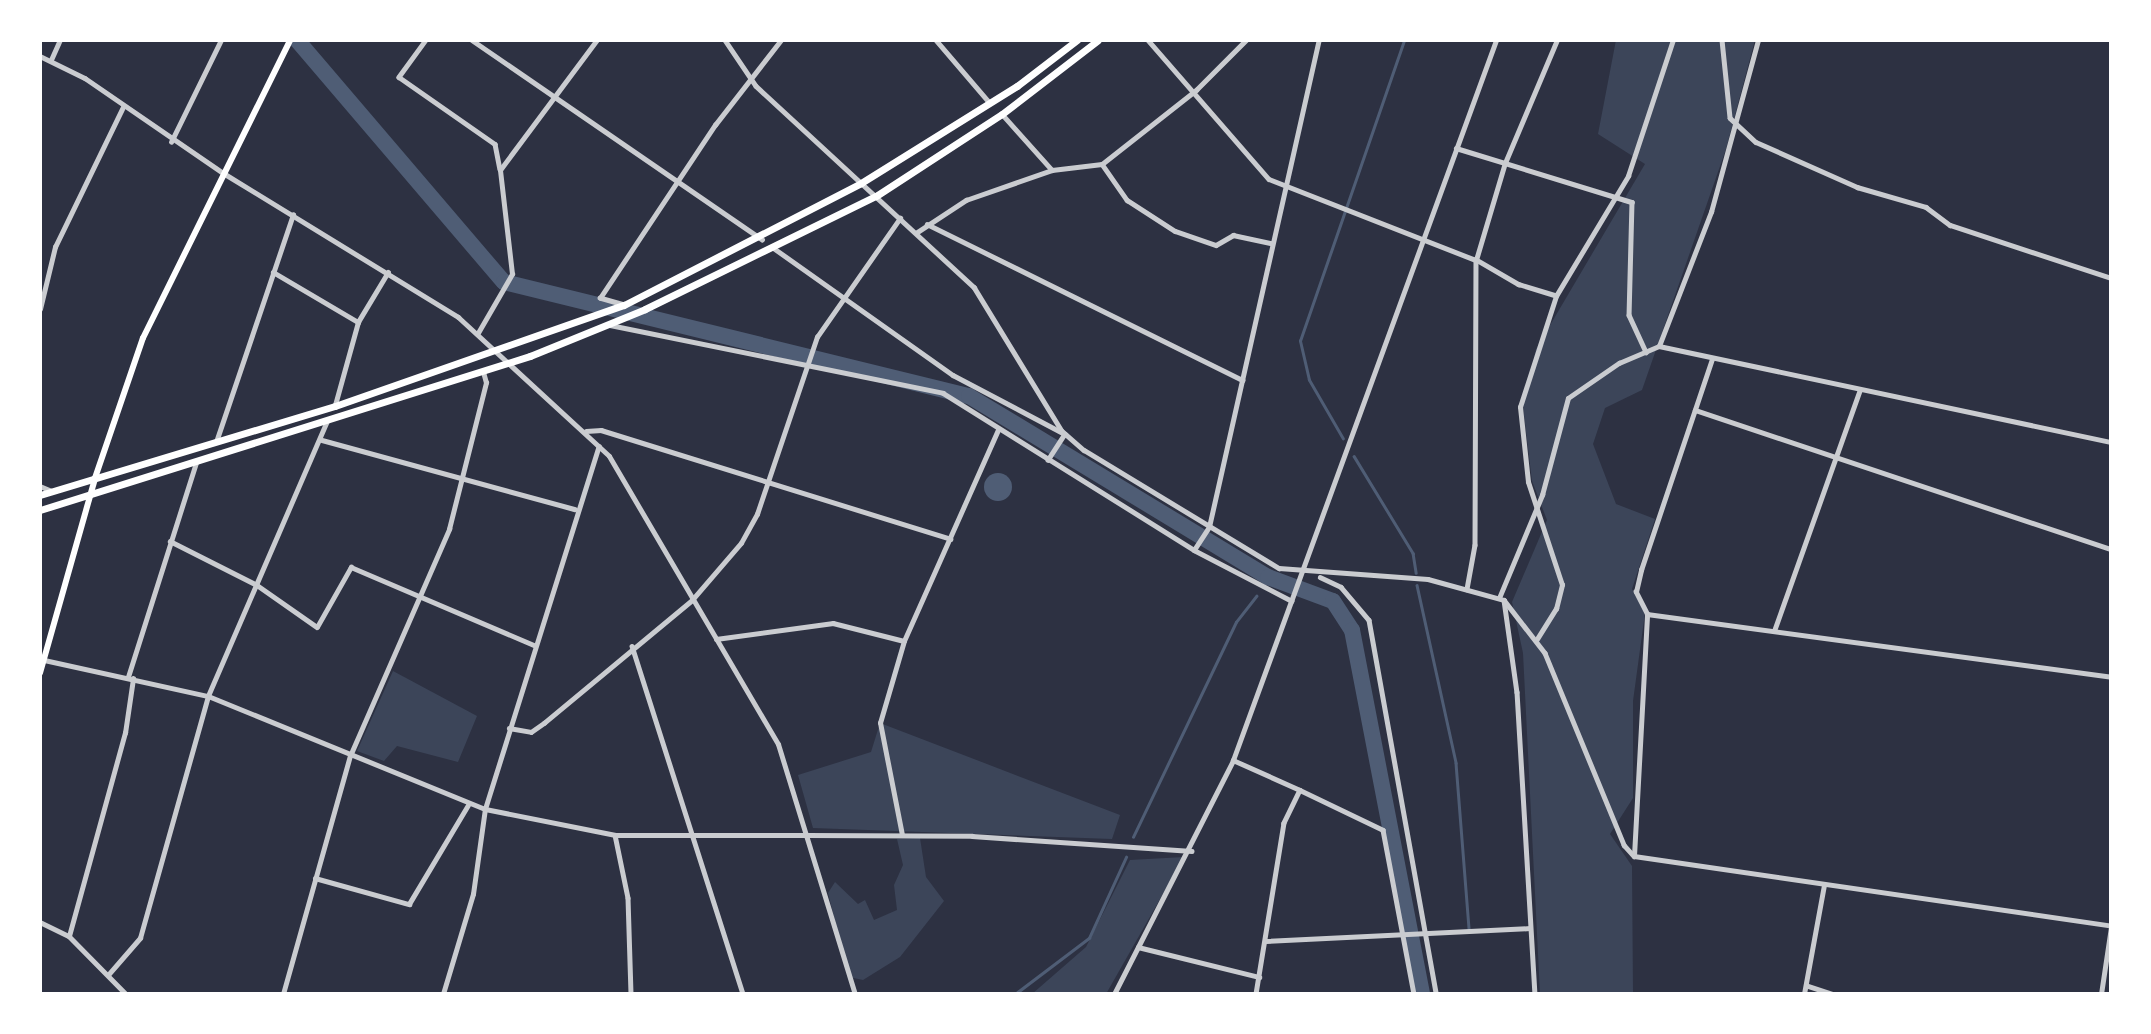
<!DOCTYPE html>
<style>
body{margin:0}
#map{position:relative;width:2151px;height:1034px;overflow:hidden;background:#2d3142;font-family:Spectral,serif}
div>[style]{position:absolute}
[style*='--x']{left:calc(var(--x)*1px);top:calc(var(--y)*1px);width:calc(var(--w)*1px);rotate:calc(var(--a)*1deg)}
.green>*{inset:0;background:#3c4559}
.water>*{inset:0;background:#4f5d75}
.round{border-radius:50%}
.stream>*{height:2.5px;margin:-1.25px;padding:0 1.25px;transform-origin:1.25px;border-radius:1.25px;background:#4f5d75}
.river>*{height:16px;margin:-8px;padding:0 8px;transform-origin:8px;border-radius:8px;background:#4f5d75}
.minor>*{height:4.5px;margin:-2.25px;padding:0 2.25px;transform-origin:2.25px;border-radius:2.25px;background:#caccd0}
.tertiary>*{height:5px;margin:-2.5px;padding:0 2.5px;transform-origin:2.5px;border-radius:2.5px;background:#caccd0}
.secondary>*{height:6px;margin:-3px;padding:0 3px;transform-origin:3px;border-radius:3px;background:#fff}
.trunk>*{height:7px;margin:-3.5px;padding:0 3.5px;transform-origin:3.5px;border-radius:3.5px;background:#fff}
span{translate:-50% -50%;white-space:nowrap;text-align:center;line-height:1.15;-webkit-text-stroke:5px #fff;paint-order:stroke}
.frame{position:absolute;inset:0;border:42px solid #fff;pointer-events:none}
</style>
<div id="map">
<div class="green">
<div style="clip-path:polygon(1616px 40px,1755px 40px,1726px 149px,1642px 390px,1605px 408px,1593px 444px,1616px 504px,1655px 519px,1632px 589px,1645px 613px,1633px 701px,1633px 798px,1610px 834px,1632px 866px,1633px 994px,1540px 994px,1523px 653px,1512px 602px,1547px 520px,1532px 481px,1523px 407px,1536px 349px,1645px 164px,1598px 134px)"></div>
<div style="clip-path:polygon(393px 671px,477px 716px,458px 762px,397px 746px,384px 761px,357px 751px)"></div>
<div style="clip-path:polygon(880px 723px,1120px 815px,1112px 839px,813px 828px,798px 775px,871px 752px)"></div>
<div style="clip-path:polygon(920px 838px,926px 877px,944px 901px,900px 957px,863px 980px,849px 977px,828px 893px,835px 882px,858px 904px,865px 900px,874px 920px,897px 910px,894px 885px,903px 865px,897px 839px)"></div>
<div style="clip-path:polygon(1184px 857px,1106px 994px,1032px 994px,1086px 947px,1130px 860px)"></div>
</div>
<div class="water">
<div class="round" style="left:984px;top:473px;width:28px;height:28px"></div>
</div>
<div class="stream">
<div style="--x:1343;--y:439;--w:68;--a:-120"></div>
<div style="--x:1309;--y:380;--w:40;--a:-103"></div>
<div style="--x:1300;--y:341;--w:318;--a:-70.9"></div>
<div style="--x:1354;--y:456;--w:114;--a:58.7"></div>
<div style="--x:1413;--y:553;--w:20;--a:81"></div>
<div style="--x:1417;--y:585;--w:182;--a:77.6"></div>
<div style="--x:1456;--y:763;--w:168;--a:85.5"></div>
<div style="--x:1133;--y:837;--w:238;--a:-64.4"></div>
<div style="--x:1236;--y:622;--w:33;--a:-52"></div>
<div style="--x:1015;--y:994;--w:93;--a:-37.1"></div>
<div style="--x:1089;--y:938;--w:89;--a:-65.4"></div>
</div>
<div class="river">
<div style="--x:297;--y:40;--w:318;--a:49.5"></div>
<div style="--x:504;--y:282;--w:479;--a:13.8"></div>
<div style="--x:969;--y:396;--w:350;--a:31.2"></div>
<div style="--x:1268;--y:577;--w:69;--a:20.3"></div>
<div style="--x:1333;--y:601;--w:35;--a:57"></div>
<div style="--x:1352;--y:630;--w:371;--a:79.1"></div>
</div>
<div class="minor">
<div style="--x:426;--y:40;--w:46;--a:126.1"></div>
<div style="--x:399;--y:77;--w:117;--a:34.9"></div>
<div style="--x:495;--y:144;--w:25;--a:79"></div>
<div style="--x:472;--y:40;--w:352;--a:34.5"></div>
<div style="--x:725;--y:40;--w:55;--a:56"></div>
<div style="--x:756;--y:86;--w:297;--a:42.7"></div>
<div style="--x:974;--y:287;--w:169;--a:58.6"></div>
<div style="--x:1062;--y:431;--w:29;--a:41"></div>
<div style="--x:1084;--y:450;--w:228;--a:31.2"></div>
<div style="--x:1279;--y:568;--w:149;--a:4.2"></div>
<div style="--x:1428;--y:579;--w:79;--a:15.4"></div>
<div style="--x:1504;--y:600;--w:93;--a:82"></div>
<div style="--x:1517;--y:692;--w:303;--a:86.6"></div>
<div style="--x:936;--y:40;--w:83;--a:49.4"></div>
<div style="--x:1148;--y:40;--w:184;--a:49"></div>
<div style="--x:1269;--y:179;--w:222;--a:21.4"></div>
<div style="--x:1476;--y:260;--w:285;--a:90.2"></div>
<div style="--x:1475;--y:545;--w:45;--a:100.3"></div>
<div style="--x:1722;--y:40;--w:78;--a:84.1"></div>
<div style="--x:1730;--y:118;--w:35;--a:43"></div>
<div style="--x:1756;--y:142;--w:111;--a:24"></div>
<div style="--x:1857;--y:187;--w:72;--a:16.2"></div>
<div style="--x:1926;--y:207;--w:30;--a:37"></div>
<div style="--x:1950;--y:225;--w:169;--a:18.2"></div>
<div style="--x:40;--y:56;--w:50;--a:26.1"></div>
<div style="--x:85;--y:78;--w:168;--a:34.5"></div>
<div style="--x:51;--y:60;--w:22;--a:-66"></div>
<div style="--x:1002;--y:114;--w:75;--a:48.2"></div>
<div style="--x:171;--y:142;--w:114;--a:-63.9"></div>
<div style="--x:1456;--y:148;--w:184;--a:17.1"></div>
<div style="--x:1632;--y:202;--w:113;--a:91.5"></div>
<div style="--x:1629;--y:315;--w:41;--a:65.3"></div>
<div style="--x:1102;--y:164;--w:44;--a:55.2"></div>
<div style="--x:1127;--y:200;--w:57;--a:32.9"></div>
<div style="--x:1175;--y:231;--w:43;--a:18.9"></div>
<div style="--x:1216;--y:245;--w:20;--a:-30"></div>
<div style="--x:1233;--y:235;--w:39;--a:12"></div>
<div style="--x:927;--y:224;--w:352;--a:26.3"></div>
<div style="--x:916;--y:233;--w:60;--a:-33.4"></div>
<div style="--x:966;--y:200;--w:91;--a:-19.2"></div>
<div style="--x:1052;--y:170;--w:50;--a:-6.8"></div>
<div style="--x:1102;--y:164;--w:120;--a:-38.2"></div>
<div style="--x:1196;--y:90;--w:71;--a:-45"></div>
<div style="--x:775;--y:249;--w:218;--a:35.3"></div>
<div style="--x:953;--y:375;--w:127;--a:27.8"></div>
<div style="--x:1065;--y:434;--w:31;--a:123"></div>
<div style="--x:273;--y:272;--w:99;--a:30.5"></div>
<div style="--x:1556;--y:296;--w:39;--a:-163"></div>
<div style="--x:1519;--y:285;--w:50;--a:-149.8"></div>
<div style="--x:1476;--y:260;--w:101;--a:-73.4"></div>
<div style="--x:1505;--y:163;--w:134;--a:-67.1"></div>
<div style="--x:624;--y:305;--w:25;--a:-164"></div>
<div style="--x:600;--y:298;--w:208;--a:-56.4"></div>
<div style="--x:715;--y:125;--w:108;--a:-52.2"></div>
<div style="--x:40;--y:309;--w:64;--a:-76.4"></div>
<div style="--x:55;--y:247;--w:156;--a:-64.1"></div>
<div style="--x:610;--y:325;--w:340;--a:11.5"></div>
<div style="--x:943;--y:393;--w:296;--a:32"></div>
<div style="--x:1194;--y:550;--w:110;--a:27.5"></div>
<div style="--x:478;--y:333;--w:68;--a:-60"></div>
<div style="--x:512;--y:274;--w:105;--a:-96.6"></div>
<div style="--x:500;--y:170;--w:162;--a:-53.3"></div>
<div style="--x:1659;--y:346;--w:144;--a:-68.8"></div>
<div style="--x:1711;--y:212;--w:178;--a:-74.7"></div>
<div style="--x:335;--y:405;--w:86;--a:-74.5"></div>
<div style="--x:358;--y:322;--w:58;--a:-59"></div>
<div style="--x:1695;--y:410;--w:439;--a:18.5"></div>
<div style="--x:586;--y:431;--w:15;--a:-4"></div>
<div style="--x:601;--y:430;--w:366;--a:17.3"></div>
<div style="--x:322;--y:440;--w:262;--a:15.3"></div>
<div style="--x:216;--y:442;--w:240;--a:-71.3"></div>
<div style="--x:40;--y:486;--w:13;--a:23"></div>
<div style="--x:170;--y:541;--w:97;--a:26.8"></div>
<div style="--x:257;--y:585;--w:73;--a:35"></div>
<div style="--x:317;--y:627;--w:69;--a:-60.5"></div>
<div style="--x:351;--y:567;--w:199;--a:23.1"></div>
<div style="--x:1194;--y:550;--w:27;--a:-57"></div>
<div style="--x:1209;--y:527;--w:499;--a:-77.3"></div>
<div style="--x:1320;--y:577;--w:23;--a:25"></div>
<div style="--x:1341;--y:587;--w:43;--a:49.7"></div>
<div style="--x:1369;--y:620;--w:380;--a:79.8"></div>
<div style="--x:1499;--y:598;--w:112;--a:-67.3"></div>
<div style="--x:1542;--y:495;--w:100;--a:-75"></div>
<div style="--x:1568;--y:398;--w:62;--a:-34.5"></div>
<div style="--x:1619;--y:363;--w:43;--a:-23"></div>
<div style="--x:1659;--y:346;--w:462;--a:12"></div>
<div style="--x:1504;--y:600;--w:67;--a:52.3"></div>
<div style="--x:1545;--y:653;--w:208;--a:67.6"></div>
<div style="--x:1624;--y:845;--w:15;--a:48"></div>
<div style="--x:1634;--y:856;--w:482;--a:8.3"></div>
<div style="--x:1647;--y:614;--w:25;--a:-117"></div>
<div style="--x:1636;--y:592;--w:23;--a:-77"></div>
<div style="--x:1641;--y:570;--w:223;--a:-71.4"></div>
<div style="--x:1774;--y:631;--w:256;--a:-70.4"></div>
<div style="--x:716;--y:639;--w:118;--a:-7.8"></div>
<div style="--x:833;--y:623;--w:73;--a:14.2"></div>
<div style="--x:1537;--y:639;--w:36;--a:-58"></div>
<div style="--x:1556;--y:609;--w:25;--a:-76"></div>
<div style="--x:1562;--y:585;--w:108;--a:-108.3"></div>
<div style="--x:1528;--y:482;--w:75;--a:-96.1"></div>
<div style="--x:1520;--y:407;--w:117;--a:-72"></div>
<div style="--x:1556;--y:296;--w:140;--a:-59"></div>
<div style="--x:1628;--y:176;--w:143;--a:-71.7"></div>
<div style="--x:632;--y:646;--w:365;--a:72.3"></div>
<div style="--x:128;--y:677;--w:225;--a:-72.4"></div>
<div style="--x:509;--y:728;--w:22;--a:10"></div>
<div style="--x:531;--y:732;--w:16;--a:-35"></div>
<div style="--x:544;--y:723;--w:192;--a:-39.7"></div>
<div style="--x:692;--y:600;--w:75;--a:-49.3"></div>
<div style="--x:741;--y:543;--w:33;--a:-61"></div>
<div style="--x:757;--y:514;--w:187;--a:-71.3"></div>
<div style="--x:817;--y:337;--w:145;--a:-55.1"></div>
<div style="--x:1233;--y:760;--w:73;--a:24.1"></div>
<div style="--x:1300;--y:790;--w:37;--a:116"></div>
<div style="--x:1284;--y:823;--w:173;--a:99.3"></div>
<div style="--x:1300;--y:790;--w:92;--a:25.7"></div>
<div style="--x:1383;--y:830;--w:167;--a:79.3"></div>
<div style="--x:615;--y:835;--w:64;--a:78.3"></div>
<div style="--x:628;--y:898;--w:96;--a:88.2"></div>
<div style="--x:807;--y:835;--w:165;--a:0.3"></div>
<div style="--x:972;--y:836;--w:220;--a:3.9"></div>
<div style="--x:902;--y:835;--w:114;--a:-101.1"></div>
<div style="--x:880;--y:723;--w:85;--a:-73.7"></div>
<div style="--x:904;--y:641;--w:231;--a:-66"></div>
<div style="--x:1634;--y:856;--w:242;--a:-86.9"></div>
<div style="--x:1647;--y:614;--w:468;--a:7.7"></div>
<div style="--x:315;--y:878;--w:98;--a:15.5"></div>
<div style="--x:409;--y:904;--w:115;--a:-59.2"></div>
<div style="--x:40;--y:922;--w:32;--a:26"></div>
<div style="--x:69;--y:936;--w:81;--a:45.5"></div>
<div style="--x:69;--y:936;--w:211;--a:-74.6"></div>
<div style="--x:125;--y:733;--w:55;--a:-81.6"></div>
<div style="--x:1266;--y:941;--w:264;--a:-2.8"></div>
<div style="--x:1138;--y:947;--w:125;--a:13.9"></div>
<div style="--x:108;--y:975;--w:49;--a:-49.1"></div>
<div style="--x:140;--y:938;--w:251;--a:-74.3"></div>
<div style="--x:208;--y:696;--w:300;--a:-66.6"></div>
<div style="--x:1808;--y:986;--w:25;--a:18"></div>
<div style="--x:208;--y:994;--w:28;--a:0"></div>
<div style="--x:283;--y:994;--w:247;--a:-74.3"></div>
<div style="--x:350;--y:756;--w:248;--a:-66.4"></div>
<div style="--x:449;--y:529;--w:151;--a:-75.8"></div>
<div style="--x:486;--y:383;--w:11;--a:-105"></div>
<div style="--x:443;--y:994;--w:104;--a:-73.3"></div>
<div style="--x:473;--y:894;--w:86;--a:-82"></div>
<div style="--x:485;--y:809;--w:380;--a:-72.6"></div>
<div style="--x:1804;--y:994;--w:111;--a:-79.6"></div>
<div style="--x:2101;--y:994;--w:68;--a:-81.5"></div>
</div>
<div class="tertiary">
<div style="--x:223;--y:173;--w:276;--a:31.5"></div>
<div style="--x:458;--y:317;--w:205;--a:42.6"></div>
<div style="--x:609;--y:456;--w:334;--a:59.6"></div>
<div style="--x:778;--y:744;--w:262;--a:72.9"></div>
<div style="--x:44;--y:660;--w:168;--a:12.4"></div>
<div style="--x:208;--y:696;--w:299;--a:22.2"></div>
<div style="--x:485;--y:809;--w:133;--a:11.3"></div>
<div style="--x:615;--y:835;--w:192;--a:0"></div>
<div style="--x:1114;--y:994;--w:263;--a:-63"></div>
<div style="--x:1233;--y:760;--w:767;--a:-69.93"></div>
</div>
<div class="secondary">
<div style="--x:40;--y:673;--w:203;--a:-74.2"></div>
<div style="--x:95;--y:478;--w:148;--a:-71.1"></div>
<div style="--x:143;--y:338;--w:332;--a:-63.7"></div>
</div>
<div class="trunk">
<div style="--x:40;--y:495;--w:308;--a:-16.8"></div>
<div style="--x:335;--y:406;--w:306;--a:-19.3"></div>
<div style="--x:624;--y:305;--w:267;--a:-27.2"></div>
<div style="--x:861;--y:183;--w:184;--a:-31.9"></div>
<div style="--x:1017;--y:86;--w:76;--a:-37.5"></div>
<div style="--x:40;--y:510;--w:514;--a:-17.45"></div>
<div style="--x:530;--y:356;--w:124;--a:-22.2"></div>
<div style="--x:645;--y:309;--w:257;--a:-26.1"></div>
<div style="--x:876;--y:196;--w:150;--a:-33.1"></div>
<div style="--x:1002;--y:114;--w:121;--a:-37.6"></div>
</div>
<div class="frame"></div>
</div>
